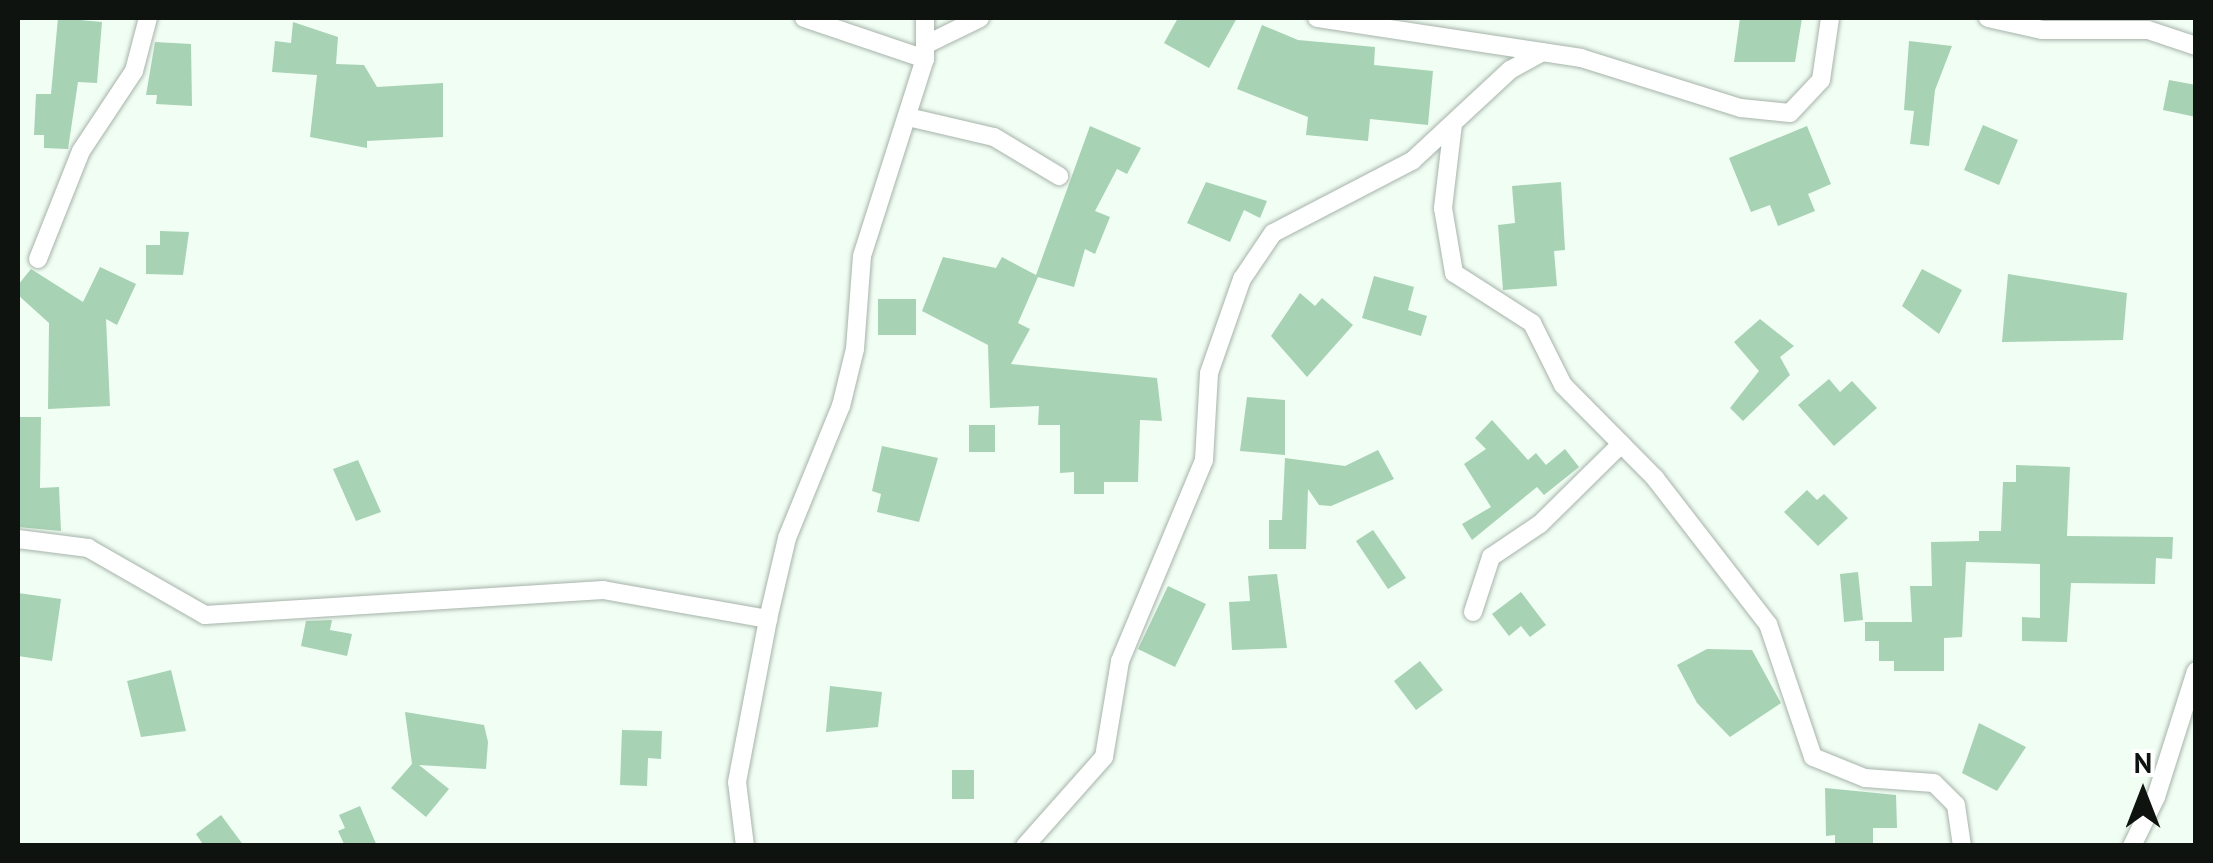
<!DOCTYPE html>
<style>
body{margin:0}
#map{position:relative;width:2213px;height:863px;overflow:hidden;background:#f1fef4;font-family:"PT Sans",sans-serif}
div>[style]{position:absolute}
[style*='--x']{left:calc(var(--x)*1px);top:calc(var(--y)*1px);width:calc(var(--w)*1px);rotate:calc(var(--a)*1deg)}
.building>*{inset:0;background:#a7d2b3}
.roads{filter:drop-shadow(0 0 2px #a6b3aa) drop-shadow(0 0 2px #a6b3aa)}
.minor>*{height:18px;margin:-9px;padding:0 9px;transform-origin:9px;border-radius:9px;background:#fff}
span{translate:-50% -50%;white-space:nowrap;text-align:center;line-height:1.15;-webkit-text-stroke:10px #fff;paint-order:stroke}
.frame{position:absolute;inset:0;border:20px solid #0f1310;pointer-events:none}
.north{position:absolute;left:2093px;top:743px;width:100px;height:100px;-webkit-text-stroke:8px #fff;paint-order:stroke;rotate:0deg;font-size:28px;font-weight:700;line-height:40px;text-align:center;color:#0f1310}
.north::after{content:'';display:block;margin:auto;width:35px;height:45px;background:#0f1310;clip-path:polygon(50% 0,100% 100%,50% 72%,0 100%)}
</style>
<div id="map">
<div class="building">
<div style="clip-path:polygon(58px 18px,102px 22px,97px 83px,78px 82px,68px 149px,44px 148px,44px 135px,34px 135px,36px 94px,51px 94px)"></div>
<div style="clip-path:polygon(1178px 18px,1237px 18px,1209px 68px,1164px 43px)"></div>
<div style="clip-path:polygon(1740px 18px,1802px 18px,1795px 62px,1734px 62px)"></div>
<div style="clip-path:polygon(293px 22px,338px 37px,336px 64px,364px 65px,377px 87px,443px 83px,443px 137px,367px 141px,367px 148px,310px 137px,317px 75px,272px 72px,275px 41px,291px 43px)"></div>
<div style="clip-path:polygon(1262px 25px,1298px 40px,1375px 47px,1374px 65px,1433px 71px,1428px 125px,1370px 119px,1368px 141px,1306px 135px,1308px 117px,1237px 89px)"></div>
<div style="clip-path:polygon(1909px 41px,1952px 46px,1935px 90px,1929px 146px,1910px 144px,1914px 111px,1904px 110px)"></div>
<div style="clip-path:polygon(155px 42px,191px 44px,192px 106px,156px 104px,157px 95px,146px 95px)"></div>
<div style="clip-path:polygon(2169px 80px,2196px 85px,2196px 117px,2163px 110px)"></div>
<div style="clip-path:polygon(1983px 125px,2018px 140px,1999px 185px,1964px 170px)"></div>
<div style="clip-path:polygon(1090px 126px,1141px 148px,1127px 174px,1117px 169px,1095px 211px,1110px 217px,1095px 254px,1085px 249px,1074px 287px,1038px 277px,1018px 323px,1030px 329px,1011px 364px,1157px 378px,1162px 421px,1140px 420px,1138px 482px,1104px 482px,1104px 494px,1074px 494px,1074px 472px,1060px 473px,1060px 425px,1038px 425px,1039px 406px,990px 408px,988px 345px,922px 311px,943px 257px,996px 268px,1002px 257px,1036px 275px)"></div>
<div style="clip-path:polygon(1807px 126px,1831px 184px,1808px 194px,1815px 211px,1778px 226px,1770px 205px,1751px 212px,1729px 158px)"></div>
<div style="clip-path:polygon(1206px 182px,1267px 201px,1260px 218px,1244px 210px,1230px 242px,1187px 223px)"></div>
<div style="clip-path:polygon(1561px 182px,1565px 250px,1554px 251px,1557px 286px,1503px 290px,1498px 225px,1515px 223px,1512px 186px)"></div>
<div style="clip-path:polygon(160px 231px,189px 232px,183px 275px,146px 274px,146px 245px,160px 245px)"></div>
<div style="clip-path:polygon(100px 267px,136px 284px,117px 325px,106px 319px,110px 406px,48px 409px,49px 323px,18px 295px,18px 285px,31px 269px,83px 302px)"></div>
<div style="clip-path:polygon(1922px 269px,1962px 290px,1939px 334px,1902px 306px)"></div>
<div style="clip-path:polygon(2008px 274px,2127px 293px,2123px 340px,2002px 342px)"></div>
<div style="clip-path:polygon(1374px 276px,1414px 287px,1408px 310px,1427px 316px,1421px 336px,1362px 318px)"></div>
<div style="clip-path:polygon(1300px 293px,1315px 306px,1322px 298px,1353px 325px,1307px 377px,1271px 336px)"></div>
<div style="clip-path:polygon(878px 299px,916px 299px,916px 335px,878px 335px)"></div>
<div style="clip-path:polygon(1760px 319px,1794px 346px,1780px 357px,1790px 375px,1743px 421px,1730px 408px,1759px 371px,1734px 342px)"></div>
<div style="clip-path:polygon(1829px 379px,1840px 392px,1852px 381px,1877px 408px,1834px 446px,1798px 405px)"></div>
<div style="clip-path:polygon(1247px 397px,1285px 400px,1285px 455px,1240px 451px)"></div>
<div style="clip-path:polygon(18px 417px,41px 417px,40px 488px,59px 487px,61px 531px,18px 527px)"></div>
<div style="clip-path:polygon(1492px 420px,1528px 460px,1536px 453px,1546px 465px,1565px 449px,1579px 467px,1544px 495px,1537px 487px,1472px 540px,1462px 524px,1491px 507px,1464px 464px,1486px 449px,1475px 438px)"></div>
<div style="clip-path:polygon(969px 425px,995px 425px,995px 452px,969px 452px)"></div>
<div style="clip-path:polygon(882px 446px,938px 458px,919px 522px,877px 512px,881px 494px,872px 491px)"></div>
<div style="clip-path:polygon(1378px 450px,1394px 479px,1331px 506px,1319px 505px,1308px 489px,1306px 549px,1269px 549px,1269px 520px,1282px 520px,1285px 458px,1345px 466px)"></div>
<div style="clip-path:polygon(358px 460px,381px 512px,356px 521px,333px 469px)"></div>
<div style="clip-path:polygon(2016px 465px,2070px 467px,2067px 536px,2173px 537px,2172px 559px,2156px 558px,2155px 584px,2071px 583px,2067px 642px,2022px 641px,2022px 617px,2040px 618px,2040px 564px,1966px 562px,1962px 637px,1944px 638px,1944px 671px,1894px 671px,1894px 661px,1879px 661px,1879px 641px,1865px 641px,1865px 622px,1912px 622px,1910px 586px,1932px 586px,1931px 542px,1979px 541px,1979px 531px,2001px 531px,2003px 482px,2016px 482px)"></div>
<div style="clip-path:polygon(1807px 490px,1817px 500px,1824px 494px,1848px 518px,1818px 546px,1784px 512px)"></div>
<div style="clip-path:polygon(1373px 530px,1406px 578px,1388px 589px,1356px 541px)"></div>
<div style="clip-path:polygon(1858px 572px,1863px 620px,1844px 622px,1840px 574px)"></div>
<div style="clip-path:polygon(1277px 574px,1287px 648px,1232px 650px,1229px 602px,1250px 601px,1248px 576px)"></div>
<div style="clip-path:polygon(1168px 586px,1206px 604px,1175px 667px,1138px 649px)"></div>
<div style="clip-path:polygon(1521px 592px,1546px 625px,1530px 637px,1521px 626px,1509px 636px,1492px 614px)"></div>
<div style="clip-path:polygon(18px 593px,61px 599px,52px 661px,18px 656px)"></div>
<div style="clip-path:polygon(332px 620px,330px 630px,352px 634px,347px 656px,301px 646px,306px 621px)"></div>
<div style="clip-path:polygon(1707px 649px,1752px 650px,1781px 703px,1730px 737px,1697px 703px,1677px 665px)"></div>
<div style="clip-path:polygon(1420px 661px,1443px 690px,1416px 710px,1394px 681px)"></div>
<div style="clip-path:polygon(171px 670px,186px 731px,141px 737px,127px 681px)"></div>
<div style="clip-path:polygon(830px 686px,882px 692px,878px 727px,826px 732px)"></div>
<div style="clip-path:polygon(405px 712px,484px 725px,488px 742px,486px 769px,419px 765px,449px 789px,426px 817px,391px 788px,412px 764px)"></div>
<div style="clip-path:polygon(1979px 723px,2026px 747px,1997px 791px,1962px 773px)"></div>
<div style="clip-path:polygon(622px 730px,662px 731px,661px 759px,648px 758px,647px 786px,620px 785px)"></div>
<div style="clip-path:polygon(952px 770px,974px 770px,974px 799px,952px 799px)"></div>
<div style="clip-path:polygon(1825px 788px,1896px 795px,1897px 828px,1873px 828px,1873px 846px,1835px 846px,1835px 835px,1826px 836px)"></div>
<div style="clip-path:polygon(360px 806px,371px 832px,377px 846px,345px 846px,338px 831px,345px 828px,339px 815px)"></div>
<div style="clip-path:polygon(221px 815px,244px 846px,204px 846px,196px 834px)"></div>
</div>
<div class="roads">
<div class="minor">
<div style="--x:804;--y:18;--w:128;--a:18.7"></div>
<div style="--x:1317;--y:18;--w:267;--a:8.6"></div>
<div style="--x:1581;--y:58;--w:168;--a:17.4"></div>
<div style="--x:1741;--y:108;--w:49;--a:5.8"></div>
<div style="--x:1790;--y:113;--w:45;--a:-46.8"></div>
<div style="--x:1821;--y:80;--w:63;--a:-81.7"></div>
<div style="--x:1988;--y:18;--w:55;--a:12.5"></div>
<div style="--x:2042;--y:30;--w:106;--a:0"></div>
<div style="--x:2148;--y:30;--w:51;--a:18.4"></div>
<div style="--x:927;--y:44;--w:59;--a:-26.1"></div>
<div style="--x:908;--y:117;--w:88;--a:13.1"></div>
<div style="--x:994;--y:137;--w:76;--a:31"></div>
<div style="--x:1453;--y:124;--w:85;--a:96.8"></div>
<div style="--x:1443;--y:208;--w:66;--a:80.4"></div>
<div style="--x:1454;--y:273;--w:93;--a:32.7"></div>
<div style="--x:1532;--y:323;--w:69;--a:63.4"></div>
<div style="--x:1563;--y:385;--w:131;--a:45.3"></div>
<div style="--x:1655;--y:478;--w:185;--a:52.3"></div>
<div style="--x:1768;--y:624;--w:140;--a:71.3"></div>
<div style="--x:1813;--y:757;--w:56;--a:22"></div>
<div style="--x:1865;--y:778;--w:69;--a:4.1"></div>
<div style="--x:1934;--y:783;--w:31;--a:45"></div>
<div style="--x:1956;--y:805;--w:41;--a:81.7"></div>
<div style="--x:38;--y:259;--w:116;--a:-68.3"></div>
<div style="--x:81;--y:151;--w:96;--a:-56.5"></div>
<div style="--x:134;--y:71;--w:55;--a:-75.2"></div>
<div style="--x:18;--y:539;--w:71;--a:7.3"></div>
<div style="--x:88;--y:548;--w:135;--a:29.8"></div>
<div style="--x:205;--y:615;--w:399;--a:-3.6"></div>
<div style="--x:603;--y:590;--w:168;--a:10"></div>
<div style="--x:1473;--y:612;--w:58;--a:-71.9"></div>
<div style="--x:1491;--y:557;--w:59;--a:-34"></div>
<div style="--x:1540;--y:524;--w:114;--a:-44.6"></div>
<div style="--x:745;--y:846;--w:64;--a:-97.1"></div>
<div style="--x:737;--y:782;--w:166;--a:-79.2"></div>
<div style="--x:768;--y:619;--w:83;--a:-76.8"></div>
<div style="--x:787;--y:538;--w:143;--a:-67.8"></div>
<div style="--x:841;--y:406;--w:59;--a:-76.2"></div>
<div style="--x:855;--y:349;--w:93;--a:-85.7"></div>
<div style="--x:862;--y:256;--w:207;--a:-72.3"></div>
<div style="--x:925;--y:59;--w:41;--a:-90"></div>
<div style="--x:1025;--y:846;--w:119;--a:-48.4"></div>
<div style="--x:1104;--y:757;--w:97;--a:-80.5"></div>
<div style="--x:1120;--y:661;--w:218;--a:-67.3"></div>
<div style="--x:1204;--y:460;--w:87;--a:-86.7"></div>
<div style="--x:1209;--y:373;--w:100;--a:-70.7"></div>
<div style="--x:1242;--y:279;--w:55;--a:-56"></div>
<div style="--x:1273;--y:233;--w:157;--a:-27.4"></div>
<div style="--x:1412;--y:161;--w:134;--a:-42.9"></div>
<div style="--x:1510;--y:70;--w:37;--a:-29"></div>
<div style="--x:2132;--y:846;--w:55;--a:-63.9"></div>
<div style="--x:2156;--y:797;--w:132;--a:-72.4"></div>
</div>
</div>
<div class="frame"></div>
<div class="north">N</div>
</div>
